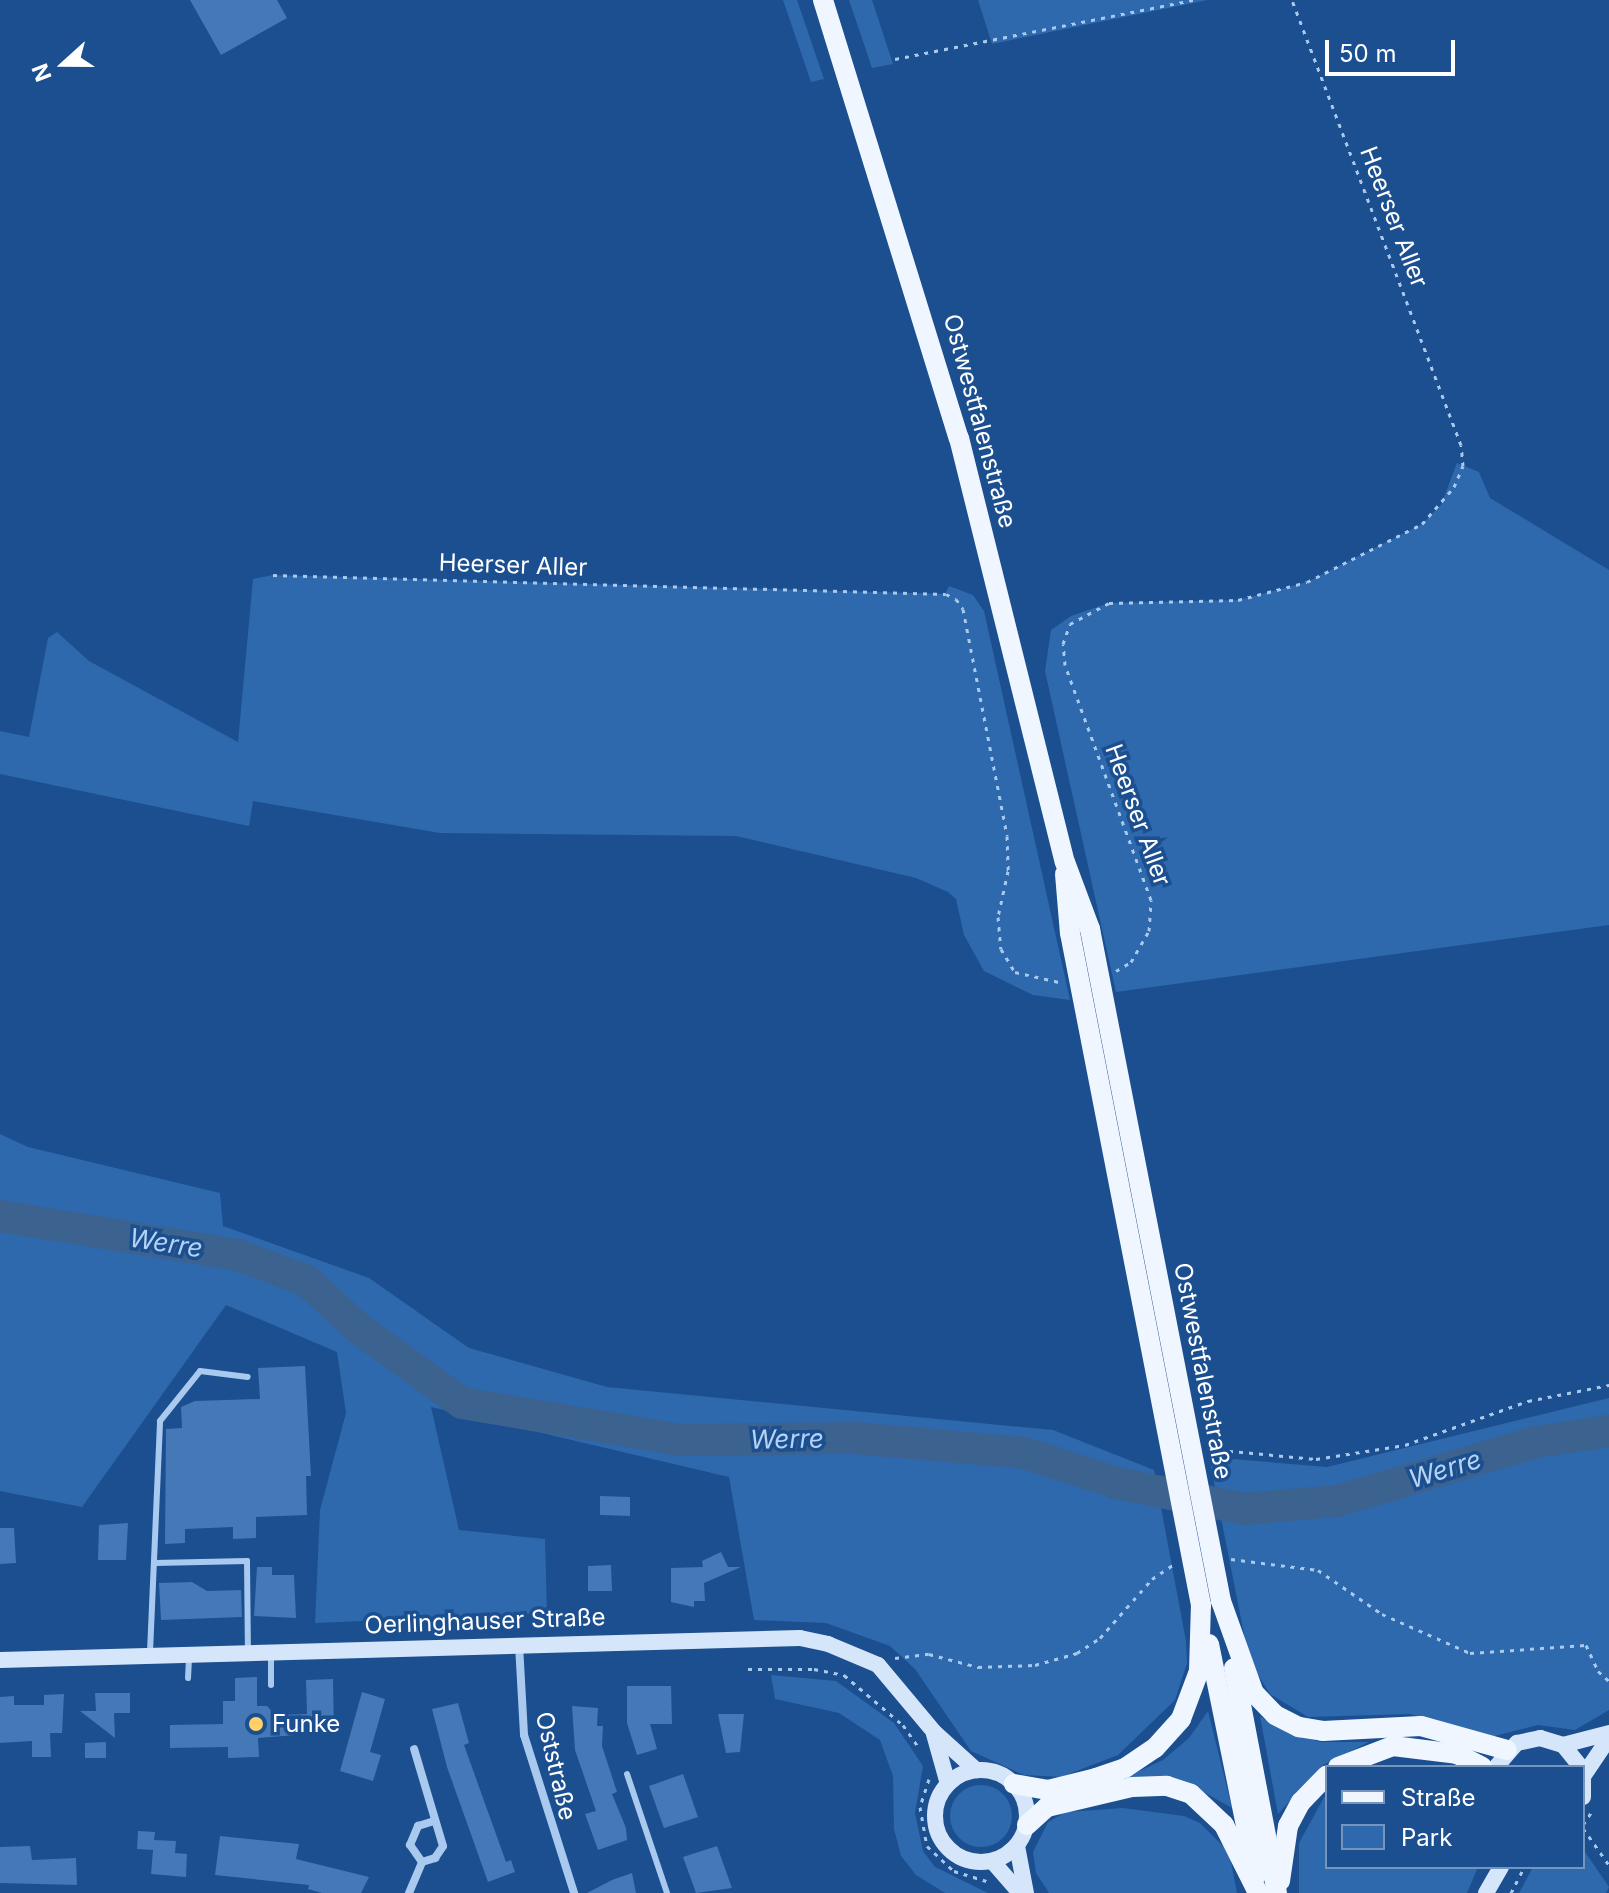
<!DOCTYPE html>
<meta charset="utf-8">
<style>
body{margin:0}
#map{position:relative;width:1609px;height:1893px;overflow:hidden;background:#1b4f8f;font-family:Inter,sans-serif}
div>[style]{position:absolute}
[style*='--x']{left:calc(var(--x)*1px);top:calc(var(--y)*1px);width:calc(var(--w)*1px);rotate:calc(var(--a)*1deg)}
.green>*{inset:0;background:#2e69ad}
.round{border-radius:50%}
.river>*{height:32px;margin:-16px;padding:0 16px;transform-origin:16px;border-radius:16px;background:#3c6290}
.building>*{inset:0;background:#4478b7}
.path>*{height:3px;margin-top:-1.5px;transform-origin:0;background:repeating-linear-gradient(90deg,#a9c9ee 0 4px,transparent 0 10px)}
.lane>*{height:6px;margin:-3px;padding:0 3px;transform-origin:3px;border-radius:3px;background:#a9c9ee}
.street>*{height:8px;margin:-4px;padding:0 4px;transform-origin:4px;border-radius:4px;background:#a9c9ee}
.secondary>*{height:16px;margin:-8px;padding:0 8px;transform-origin:8px;border-radius:8px;background:#d6e6fa}
.secondary>.ring{margin:-8px;padding:0;box-sizing:content-box;background:none;border:16px solid #d6e6fa;border-radius:50%}
.primary>*{height:20px;margin:-10px;padding:0 10px;transform-origin:10px;border-radius:10px;background:#f0f6ff}
.primary-bridge>*{height:20px;margin:-10px;padding:0 10px;transform-origin:10px;border-radius:10px;background:#f0f6ff}
.dots>*{width:22px;height:22px;translate:-50% -50%;box-sizing:border-box;border:4px solid #1b4f8f;border-radius:50%}
span{translate:-50% -50%;white-space:nowrap;text-align:center;line-height:1.15;-webkit-text-stroke:7px #1b4f8f;paint-order:stroke}
.street-label{font-size:24px;color:#fff}
.poi-label{font-size:24px;color:#fff}
.left{translate:0 -50%;text-align:left}
.water-label{font-size:26px;color:#b5d3f5;font-style:italic}
.legend{position:absolute;left:1325px;top:1765px;width:260px;height:104px;box-sizing:border-box;background:#1b4f8f;border:2px solid #7695bc;margin:0;padding:10px 14px;list-style:none;font-size:24px;color:#fff}
.legend li{display:flex;align-items:center;gap:16px;height:40px}
.legend b{width:40px;border:2px solid #7695bc}
.north{position:absolute;left:24px;top:24px;width:80px;height:80px;-webkit-text-stroke:6px #1b4f8f;paint-order:stroke;rotate:249deg;font-size:22px;font-weight:700;line-height:32px;text-align:center;color:#fff}
.north::after{content:'';display:block;margin:auto;width:28px;height:36px;background:#fff;clip-path:polygon(50% 0,100% 100%,50% 72%,0 100%)}
.scale{position:absolute;left:1325px;top:40px;width:130px;height:36px;box-sizing:border-box;border:4px solid #fff;border-top:0;padding-left:10px;font-size:24px;line-height:28px;white-space:nowrap;color:#fff;-webkit-text-stroke:6px #1b4f8f;paint-order:stroke}
</style>
<div id="map">
<div class="green">
<div style="clip-path:polygon(783px 0,797px 0,824px 79px,811px 82px)"></div>
<div style="clip-path:polygon(849px 0,872px 0,893px 64px,872px 68px)"></div>
<div style="clip-path:polygon(978px 0,1208px 0,992px 44px)"></div>
<div style="clip-path:polygon(1457px 463px,1479px 472px,1490px 498px,1609px 570px,1609px 925px,1116px 992px,1045px 671px,1051px 630px,1071px 616px,1109px 603px,1238px 600px,1307px 582px,1422px 524px,1441px 505px)"></div>
<div style="clip-path:polygon(273px 575px,945px 594px,949px 586px,973px 595px,984px 611px,1070px 1000px,1033px 995px,984px 971px,964px 935px,956px 899px,948px 892px,916px 878px,736px 836px,440px 833px,253px 801px,249px 826px,0 774px,0 731px,29px 737px,48px 638px,57px 632px,89px 661px,238px 742px,253px 579px)"></div>
<div style="clip-path:polygon(0 1134px,28px 1147px,220px 1193px,223px 1226px,369px 1278px,469px 1348px,607px 1387px,1053px 1430px,1154px 1470px,1186px 1641px,1187px 1663px,1175px 1700px,1118px 1755px,1061px 1777px,1024px 1775px,971px 1751px,915px 1669px,890px 1646px,826px 1623px,754px 1620px,729px 1477px,431px 1407px,459px 1530px,545px 1539px,547px 1613px,315px 1623px,320px 1510px,346px 1413px,337px 1352px,226px 1305px,82px 1507px,0 1491px)"></div>
<div style="clip-path:polygon(1609px 1398px,1609px 1710px,1575px 1730px,1538px 1725px,1491px 1737px,1410px 1714px,1308px 1717px,1270px 1694px,1253px 1667px,1246px 1644px,1209px 1457px,1327px 1467px)"></div>
<div style="clip-path:polygon(771px 1675px,836px 1681px,894px 1723px,923px 1766px,915px 1813px,923px 1851px,935px 1867px,988px 1893px,945px 1893px,916px 1875px,901px 1856px,894px 1829px,893px 1776px,880px 1740px,839px 1713px,775px 1699px)"></div>
<div style="clip-path:polygon(1208px 1711px,1232px 1808px,1198px 1789px,1120px 1780px,1163px 1760px,1189px 1738px)"></div>
<div style="clip-path:polygon(1260px 1716px,1288px 1733px,1321px 1742px,1369px 1742px,1323px 1765px,1278px 1814px)"></div>
<div class="round" style="left:950px;top:1785px;width:62px;height:62px"></div>
<div style="clip-path:polygon(1327px 1792px,1327px 1867px,1478px 1867px,1467px 1893px,1299px 1893px,1299px 1843px)"></div>
<div style="clip-path:polygon(1123px 1808px,1184px 1816px,1200px 1823px,1229px 1852px,1237px 1893px,1049px 1893px,1036px 1873px,1033px 1852px,1048px 1822px,1066px 1812px)"></div>
<div style="clip-path:polygon(1583px 1849px,1609px 1887px,1606px 1893px,1519px 1893px,1533px 1867px,1583px 1867px)"></div>
</div>
<div class="river">
<div style="--x:0;--y:1216;--w:241;--a:9.3"></div>
<div style="--x:238;--y:1255;--w:74;--a:20.6"></div>
<div style="--x:307;--y:1281;--w:69;--a:42.7"></div>
<div style="--x:358;--y:1328;--w:128;--a:35.8"></div>
<div style="--x:462;--y:1403;--w:221;--a:9.6"></div>
<div style="--x:680;--y:1440;--w:174;--a:-0.7"></div>
<div style="--x:854;--y:1438;--w:172;--a:5"></div>
<div style="--x:1025;--y:1453;--w:97;--a:18.1"></div>
<div style="--x:1117;--y:1483;--w:131;--a:11.5"></div>
<div style="--x:1245;--y:1509;--w:92;--a:-5"></div>
<div style="--x:1337;--y:1501;--w:208;--a:-16.5"></div>
<div style="--x:1536;--y:1442;--w:74;--a:-8.6"></div>
</div>
<div class="building">
<div style="clip-path:polygon(190px 0,277px 0,287px 18px,221px 55px)"></div>
<div style="clip-path:polygon(305px 1366px,311px 1476px,306px 1476px,307px 1515px,256px 1517px,256px 1538px,233px 1539px,233px 1527px,185px 1529px,185px 1543px,165px 1544px,166px 1429px,182px 1428px,181px 1407px,195px 1401px,260px 1399px,258px 1368px)"></div>
<div style="clip-path:polygon(600px 1496px,630px 1497px,630px 1516px,600px 1515px)"></div>
<div style="clip-path:polygon(128px 1523px,126px 1560px,98px 1560px,99px 1525px)"></div>
<div style="clip-path:polygon(0 1528px,14px 1528px,16px 1563px,0 1564px)"></div>
<div style="clip-path:polygon(721px 1552px,728px 1567px,741px 1567px,704px 1583px,705px 1601px,694px 1601px,694px 1607px,671px 1602px,671px 1568px,703px 1567px,702px 1561px)"></div>
<div style="clip-path:polygon(611px 1565px,612px 1591px,588px 1591px,588px 1566px)"></div>
<div style="clip-path:polygon(257px 1567px,272px 1567px,272px 1575px,294px 1575px,296px 1618px,254px 1616px)"></div>
<div style="clip-path:polygon(192px 1582px,207px 1591px,241px 1590px,242px 1617px,161px 1620px,159px 1583px)"></div>
<div style="clip-path:polygon(257px 1677px,257px 1706px,267px 1706px,275px 1715px,307px 1714px,306px 1680px,333px 1679px,334px 1732px,258px 1738px,259px 1757px,228px 1758px,228px 1747px,170px 1748px,170px 1725px,223px 1724px,223px 1701px,235px 1701px,235px 1678px)"></div>
<div style="clip-path:polygon(627px 1686px,671px 1686px,672px 1724px,650px 1724px,657px 1749px,637px 1755px,627px 1723px)"></div>
<div style="clip-path:polygon(362px 1692px,385px 1699px,370px 1752px,381px 1755px,373px 1781px,340px 1771px)"></div>
<div style="clip-path:polygon(95px 1693px,130px 1693px,130px 1713px,114px 1713px,115px 1738px,80px 1711px,96px 1711px)"></div>
<div style="clip-path:polygon(64px 1694px,62px 1733px,50px 1733px,51px 1757px,32px 1757px,32px 1741px,0 1743px,0 1697px,14px 1696px,14px 1705px,44px 1705px,44px 1695px)"></div>
<div style="clip-path:polygon(458px 1703px,469px 1743px,464px 1745px,506px 1862px,511px 1860px,515px 1872px,488px 1882px,447px 1767px,432px 1709px)"></div>
<div style="clip-path:polygon(572px 1706px,598px 1708px,597px 1726px,603px 1726px,602px 1746px,617px 1792px,612px 1794px,626px 1828px,627px 1840px,598px 1850px,585px 1814px,596px 1811px,575px 1750px)"></div>
<div style="clip-path:polygon(718px 1714px,744px 1714px,740px 1752px,726px 1753px)"></div>
<div style="clip-path:polygon(106px 1742px,106px 1758px,85px 1758px,85px 1743px)"></div>
<div style="clip-path:polygon(683px 1774px,698px 1817px,664px 1828px,649px 1786px)"></div>
<div style="clip-path:polygon(138px 1831px,155px 1832px,154px 1840px,176px 1841px,175px 1853px,187px 1854px,186px 1877px,151px 1874px,153px 1850px,137px 1849px)"></div>
<div style="clip-path:polygon(220px 1836px,299px 1844px,296px 1859px,369px 1877px,361px 1893px,322px 1893px,308px 1889px,309px 1885px,215px 1875px)"></div>
<div style="clip-path:polygon(30px 1846px,32px 1860px,76px 1858px,77px 1885px,0 1883px,0 1847px)"></div>
<div style="clip-path:polygon(717px 1846px,732px 1888px,696px 1893px,683px 1857px)"></div>
<div style="clip-path:polygon(632px 1873px,636px 1893px,587px 1893px,612px 1880px)"></div>
</div>
<div class="path">
<div style="--x:895;--y:59;--w:305;--a:-11.2"></div>
<div style="--x:273;--y:575;--w:673;--a:1.62"></div>
<div style="--x:946;--y:594;--w:11;--a:27"></div>
<div style="--x:956;--y:599;--w:12;--a:55"></div>
<div style="--x:963;--y:609;--w:231;--a:79"></div>
<div style="--x:1007;--y:836;--w:35;--a:88"></div>
<div style="--x:1008;--y:871;--w:47;--a:102.3"></div>
<div style="--x:998;--y:917;--w:32;--a:85"></div>
<div style="--x:1001;--y:949;--w:27;--a:59"></div>
<div style="--x:1015;--y:972;--w:45;--a:12.8"></div>
<div style="--x:1116;--y:971;--w:17;--a:-31"></div>
<div style="--x:1131;--y:962;--w:36;--a:-60"></div>
<div style="--x:1149;--y:931;--w:31;--a:-86"></div>
<div style="--x:1151;--y:900;--w:250;--a:-110.1"></div>
<div style="--x:1065;--y:665;--w:21;--a:-95"></div>
<div style="--x:1063;--y:644;--w:21;--a:-71"></div>
<div style="--x:1070;--y:624;--w:44;--a:-28.3"></div>
<div style="--x:1109;--y:603;--w:129;--a:-1.3"></div>
<div style="--x:1238;--y:600;--w:71;--a:-14.6"></div>
<div style="--x:1307;--y:582;--w:129;--a:-26.8"></div>
<div style="--x:1422;--y:524;--w:49;--a:-49.1"></div>
<div style="--x:1454;--y:487;--w:23;--a:-67"></div>
<div style="--x:1463;--y:466;--w:21;--a:-95"></div>
<div style="--x:1461;--y:445;--w:476;--a:-110.8"></div>
<div style="--x:1209;--y:1449;--w:107;--a:5.3"></div>
<div style="--x:1316;--y:1459;--w:90;--a:-8.9"></div>
<div style="--x:1405;--y:1445;--w:131;--a:-19.7"></div>
<div style="--x:1528;--y:1401;--w:83;--a:-11.2"></div>
<div style="--x:1231;--y:1559;--w:88;--a:7.2"></div>
<div style="--x:1318;--y:1570;--w:78;--a:34.5"></div>
<div style="--x:1382;--y:1614;--w:96;--a:23.9"></div>
<div style="--x:1470;--y:1653;--w:116;--a:-3.9"></div>
<div style="--x:1586;--y:1645;--w:29;--a:65"></div>
<div style="--x:1598;--y:1671;--w:15;--a:42"></div>
<div style="--x:895;--y:1658;--w:34;--a:-7"></div>
<div style="--x:929;--y:1654;--w:51;--a:14.9"></div>
<div style="--x:978;--y:1667;--w:57;--a:-2"></div>
<div style="--x:1035;--y:1665;--w:44;--a:-15.9"></div>
<div style="--x:1077;--y:1653;--w:27;--a:-33"></div>
<div style="--x:1100;--y:1638;--w:79;--a:-48.6"></div>
<div style="--x:1152;--y:1579;--w:29;--a:-34"></div>
<div style="--x:748;--y:1669;--w:66;--a:0"></div>
<div style="--x:814;--y:1669;--w:31;--a:11"></div>
<div style="--x:844;--y:1675;--w:77;--a:40.3"></div>
<div style="--x:903;--y:1725;--w:29;--a:55"></div>
<div style="--x:929;--y:1779;--w:29;--a:108"></div>
<div style="--x:920;--y:1807;--w:40;--a:80"></div>
<div style="--x:927;--y:1846;--w:37;--a:43"></div>
<div style="--x:954;--y:1871;--w:34;--a:17"></div>
<div style="--x:1583;--y:1825;--w:17;--a:-57"></div>
<div style="--x:1583;--y:1828;--w:45;--a:54.9"></div>
<div style="--x:1511;--y:1893;--w:29;--a:-63"></div>
</div>
<div class="lane">
<div style="--x:155;--y:1563;--w:92;--a:-1.2"></div>
<div style="--x:247;--y:1561;--w:91;--a:89.4"></div>
<div style="--x:150;--y:1652;--w:231;--a:-87.5"></div>
<div style="--x:160;--y:1421;--w:64;--a:-51.3"></div>
<div style="--x:200;--y:1371;--w:48;--a:7.1"></div>
<div style="--x:271;--y:1653;--w:32;--a:90"></div>
<div style="--x:188;--y:1678;--w:20;--a:-87"></div>
<div style="--x:627;--y:1774;--w:126;--a:71.4"></div>
</div>
<div class="street">
<div style="--x:519;--y:1645;--w:90;--a:86.8"></div>
<div style="--x:524;--y:1735;--w:166;--a:72.4"></div>
<div style="--x:422;--y:1862;--w:21;--a:-125"></div>
<div style="--x:410;--y:1845;--w:21;--a:-67"></div>
<div style="--x:418;--y:1826;--w:17;--a:-17"></div>
<div style="--x:409;--y:1893;--w:34;--a:-67"></div>
<div style="--x:422;--y:1862;--w:14;--a:-17"></div>
<div style="--x:435;--y:1858;--w:14;--a:-56"></div>
<div style="--x:443;--y:1846;--w:101;--a:-106.6"></div>
</div>
<div class="secondary">
<div style="--x:0;--y:1660;--w:800;--a:-1.58"></div>
<div style="--x:800;--y:1638;--w:29;--a:12"></div>
<div style="--x:828;--y:1644;--w:54;--a:22.8"></div>
<div style="--x:878;--y:1665;--w:87;--a:50.1"></div>
<div style="--x:934;--y:1732;--w:57;--a:42.1"></div>
<div style="--x:934;--y:1734;--w:52;--a:74.4"></div>
<div style="--x:1563;--y:1745;--w:48;--a:-14.6"></div>
<div style="--x:1496;--y:1767;--w:32;--a:-49"></div>
<div style="--x:1517;--y:1743;--w:24;--a:-12"></div>
<div style="--x:1540;--y:1738;--w:24;--a:17"></div>
<div style="--x:1563;--y:1745;--w:28;--a:51"></div>
<div class="ring" style="left:935px;top:1770px;width:76px;height:76px"></div>
<div style="--x:1583;--y:1772;--w:25;--a:90"></div>
<div style="--x:1584;--y:1775;--w:45;--a:-56"></div>
<div style="--x:1017;--y:1846;--w:48;--a:79.2"></div>
<div style="--x:992;--y:1861;--w:43;--a:48.8"></div>
<div style="--x:1486;--y:1893;--w:30;--a:-60"></div>
</div>
<div class="primary">
<div style="--x:823;--y:0;--w:459;--a:72.8"></div>
<div style="--x:959;--y:438;--w:437;--a:76"></div>
<div style="--x:1065;--y:862;--w:72;--a:69.5"></div>
<div style="--x:1065;--y:874;--w:59;--a:85.2"></div>
<div style="--x:1221;--y:1601;--w:98;--a:70.3"></div>
<div style="--x:1254;--y:1693;--w:30;--a:46"></div>
<div style="--x:1275;--y:1715;--w:27;--a:27"></div>
<div style="--x:1299;--y:1727;--w:24;--a:9"></div>
<div style="--x:1323;--y:1731;--w:98;--a:-2.9"></div>
<div style="--x:1421;--y:1726;--w:89;--a:15.6"></div>
<div style="--x:1209;--y:1644;--w:236;--a:78.5"></div>
<div style="--x:1234;--y:1668;--w:229;--a:79.2"></div>
<div style="--x:1338;--y:1767;--w:59;--a:-20.9"></div>
<div style="--x:1393;--y:1746;--w:64;--a:7.1"></div>
<div style="--x:1457;--y:1754;--w:28;--a:27"></div>
<div style="--x:1014;--y:1784;--w:35;--a:10"></div>
<div style="--x:1048;--y:1790;--w:49;--a:-14"></div>
<div style="--x:1096;--y:1778;--w:31;--a:-19"></div>
<div style="--x:1125;--y:1768;--w:36;--a:-34"></div>
<div style="--x:1155;--y:1748;--w:39;--a:-48"></div>
<div style="--x:1181;--y:1719;--w:51;--a:-69.4"></div>
<div style="--x:1199;--y:1671;--w:66;--a:-88.3"></div>
<div style="--x:1027;--y:1825;--w:27;--a:-42"></div>
<div style="--x:1047;--y:1807;--w:87;--a:-13.2"></div>
<div style="--x:1132;--y:1787;--w:35;--a:-2"></div>
<div style="--x:1167;--y:1786;--w:25;--a:18"></div>
<div style="--x:1191;--y:1794;--w:45;--a:43.2"></div>
<div style="--x:1224;--y:1825;--w:76;--a:63.4"></div>
<div style="--x:1280;--y:1881;--w:56;--a:-81.7"></div>
<div style="--x:1288;--y:1826;--w:27;--a:-62"></div>
<div style="--x:1301;--y:1802;--w:37;--a:-46"></div>
</div>
<div class="primary-bridge">
<div style="--x:1090;--y:929;--w:685;--a:78.97"></div>
<div style="--x:1070;--y:933;--w:685;--a:78.97"></div>
</div>
<div class="dots">
<div style="left:256px;top:1724px;background:#ffd166"></div>
</div>
<div class="street-label">
<span style="left:1394px;top:217px;rotate:69deg">Heerser Aller</span>
<span style="left:980px;top:421px;rotate:75deg">Ostwestfalenstraße</span>
<span style="left:513px;top:565px;rotate:2deg">Heerser Aller</span>
<span style="left:1138px;top:815px;rotate:70deg">Heerser Aller</span>
<span style="left:1203px;top:1371px;rotate:79deg">Ostwestfalenstraße</span>
<span style="left:485px;top:1621px;rotate:-2deg">Oerlinghauser Straße</span>
<span style="left:556px;top:1766px;rotate:77deg">Oststraße</span>
</div>
<div class="poi-label">
<span class="left" style="left:272px;top:1724px">Funke</span>
</div>
<div class="water-label">
<span style="left:166px;top:1243px;rotate:9deg">Werre</span>
<span style="left:787px;top:1439px;rotate:-1deg">Werre</span>
<span style="left:1445px;top:1469px;rotate:-17deg">Werre</span>
</div>
<ul class="legend">
<li><b style="height:10px;background:#f0f6ff"></b>Straße</li>
<li><b style="height:22px;background:#2e69ad"></b>Park</li>
</ul>
<div class="north">N</div>
<div class="scale">50 m</div>
</div>
